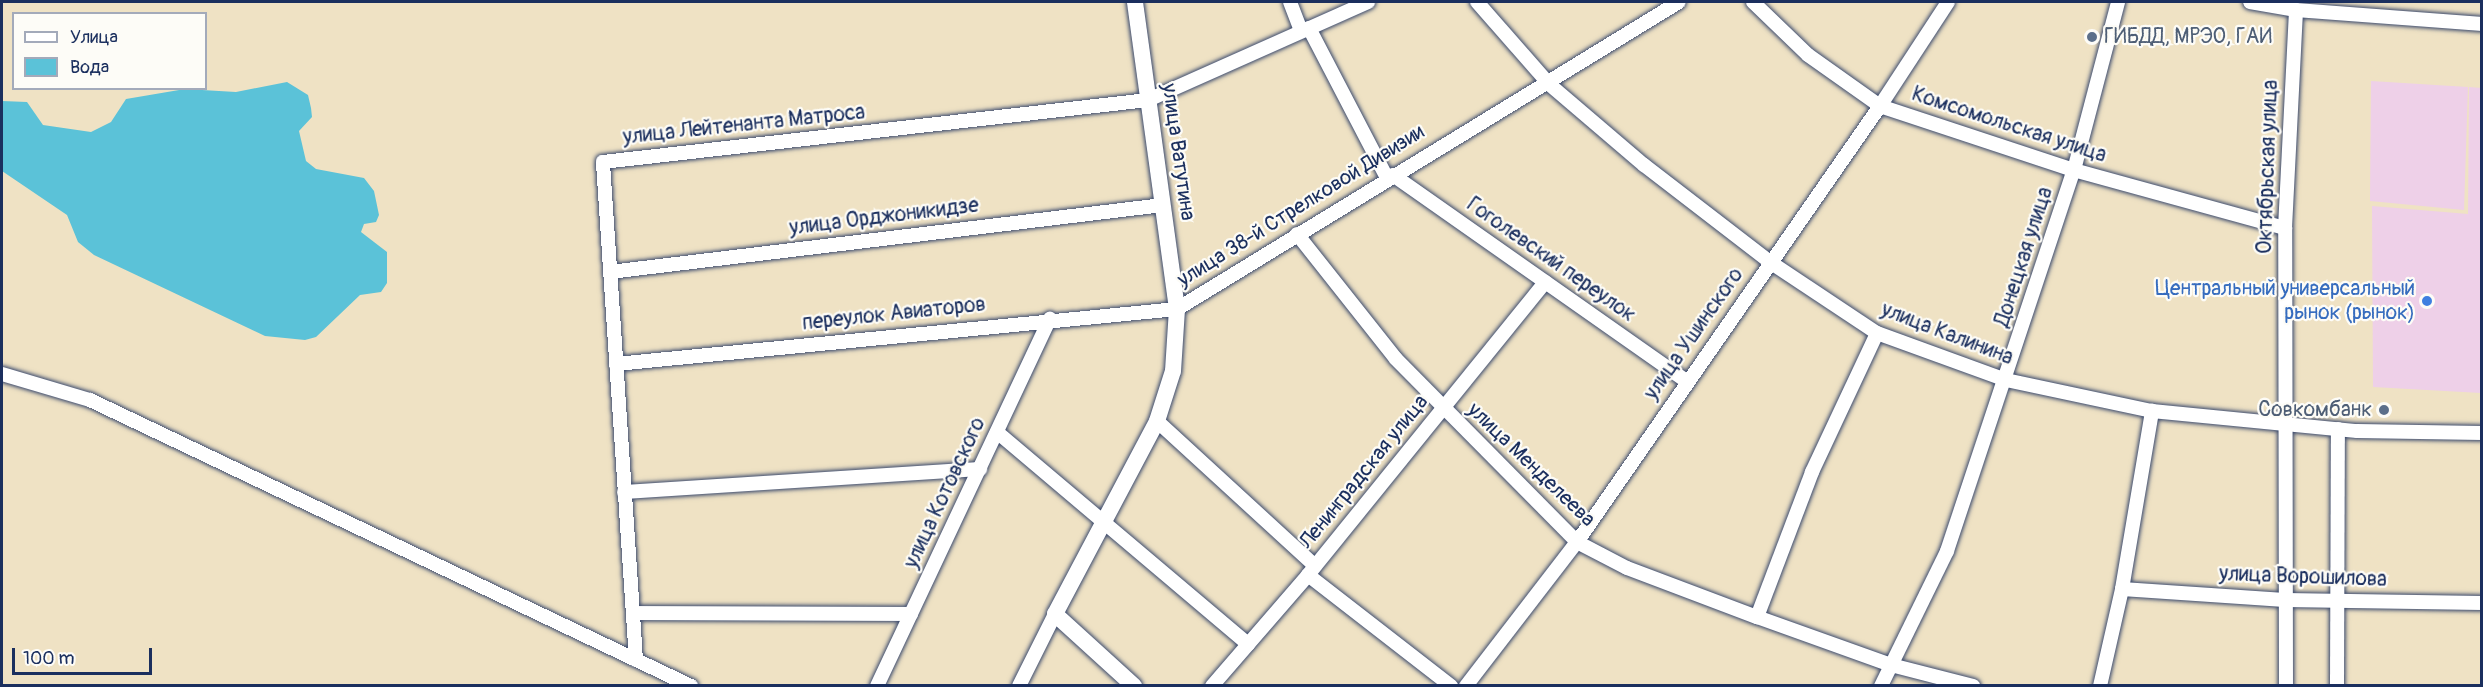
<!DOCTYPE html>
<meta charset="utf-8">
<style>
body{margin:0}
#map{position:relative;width:2483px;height:687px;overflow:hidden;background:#efe2c4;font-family:Pangolin,sans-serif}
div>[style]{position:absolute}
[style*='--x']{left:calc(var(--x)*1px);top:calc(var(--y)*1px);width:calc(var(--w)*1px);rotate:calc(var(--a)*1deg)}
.built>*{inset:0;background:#eed0e8}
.water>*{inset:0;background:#5bc2d8}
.roads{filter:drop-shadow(0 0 2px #3b4a6d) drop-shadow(0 0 2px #3b4a6d)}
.minor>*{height:14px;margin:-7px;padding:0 7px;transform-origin:7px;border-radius:7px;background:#fff}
.major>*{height:16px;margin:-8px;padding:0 8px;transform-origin:8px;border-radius:8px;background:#fff}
.dots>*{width:16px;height:16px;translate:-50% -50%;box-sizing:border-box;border:3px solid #fdfcf7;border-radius:50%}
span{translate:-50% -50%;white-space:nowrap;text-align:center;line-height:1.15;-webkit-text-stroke:4.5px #fdfcf7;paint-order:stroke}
.service-label{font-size:21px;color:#4e5e75}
.left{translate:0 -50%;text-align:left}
.right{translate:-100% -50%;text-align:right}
.street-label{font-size:21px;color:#1b2f5e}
.shop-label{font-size:21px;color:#366cbe}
.frame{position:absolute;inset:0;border:3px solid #1b2f5e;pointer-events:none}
.legend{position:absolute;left:12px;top:12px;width:195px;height:78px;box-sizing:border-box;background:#fdfcf7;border:2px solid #a3aaba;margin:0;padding:8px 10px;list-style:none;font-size:18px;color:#1b2f5e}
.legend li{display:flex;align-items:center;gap:12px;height:30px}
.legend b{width:30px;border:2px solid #a3aaba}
.scale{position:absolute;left:12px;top:648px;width:140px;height:27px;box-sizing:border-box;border:3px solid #1b2f5e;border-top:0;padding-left:8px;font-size:18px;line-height:21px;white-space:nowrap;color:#1b2f5e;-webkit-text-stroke:4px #fdfcf7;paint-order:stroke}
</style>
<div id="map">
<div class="built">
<div style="clip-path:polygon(2371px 81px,2468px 87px,2464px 210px,2370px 201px)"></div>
<div style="clip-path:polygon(2469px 87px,2482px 88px,2481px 393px,2373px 387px,2372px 206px,2468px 214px)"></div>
</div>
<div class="water">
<div style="clip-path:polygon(287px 82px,308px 95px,311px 108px,312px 117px,299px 131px,306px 161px,316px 169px,364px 178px,374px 191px,379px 215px,376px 222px,364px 224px,361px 232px,387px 252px,387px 283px,381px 292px,360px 295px,316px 337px,305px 340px,265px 336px,94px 255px,78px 242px,67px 215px,2px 171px,2px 101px,27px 102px,43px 125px,91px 132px,111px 122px,126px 99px,185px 89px,236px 92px)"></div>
</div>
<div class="roads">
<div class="minor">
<div style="--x:1290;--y:2;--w:31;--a:69"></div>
<div style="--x:1477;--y:2;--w:109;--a:48.7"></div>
<div style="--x:1549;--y:84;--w:125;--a:40.5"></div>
<div style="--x:1644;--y:165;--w:159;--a:37.6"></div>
<div style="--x:1770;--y:262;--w:128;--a:33.6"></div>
<div style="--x:1877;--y:333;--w:137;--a:20"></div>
<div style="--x:2006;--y:380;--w:149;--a:12"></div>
<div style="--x:2152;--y:411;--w:206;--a:5.6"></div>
<div style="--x:2357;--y:431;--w:125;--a:0.9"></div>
<div style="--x:1753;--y:2;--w:76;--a:43.9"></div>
<div style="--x:1808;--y:55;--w:88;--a:35.3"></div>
<div style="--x:1880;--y:106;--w:204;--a:18.3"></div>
<div style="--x:2074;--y:170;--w:219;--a:15.4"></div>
<div style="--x:2250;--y:2;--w:47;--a:9.9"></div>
<div style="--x:2296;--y:10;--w:187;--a:4.3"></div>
<div style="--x:1309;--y:28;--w:169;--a:62.5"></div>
<div style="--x:1393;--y:175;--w:358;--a:35.1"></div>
<div style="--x:1297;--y:234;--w:159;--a:51.6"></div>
<div style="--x:1396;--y:359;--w:257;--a:45.3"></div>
<div style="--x:1577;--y:542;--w:56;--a:27.5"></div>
<div style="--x:1627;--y:568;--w:139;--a:20.7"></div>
<div style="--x:1757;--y:617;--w:142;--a:19.7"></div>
<div style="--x:1891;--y:665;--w:85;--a:14.4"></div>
<div style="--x:610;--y:272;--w:557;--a:-6.91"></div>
<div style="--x:616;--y:364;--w:564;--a:-5.6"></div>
<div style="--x:1177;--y:309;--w:588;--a:-31.45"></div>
<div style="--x:2;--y:374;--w:92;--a:16.5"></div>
<div style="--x:90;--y:400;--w:666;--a:25.45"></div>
<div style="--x:1157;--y:421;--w:214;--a:42.5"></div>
<div style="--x:997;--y:432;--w:329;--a:40.2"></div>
<div style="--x:624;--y:492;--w:357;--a:-3.7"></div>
<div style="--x:1308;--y:575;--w:181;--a:37.8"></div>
<div style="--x:2122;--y:589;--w:163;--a:3.9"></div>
<div style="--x:2285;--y:600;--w:197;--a:0.9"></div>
<div style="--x:633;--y:613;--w:278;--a:0.2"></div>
<div style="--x:1757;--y:617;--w:155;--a:-69.2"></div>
<div style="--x:1812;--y:472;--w:153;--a:-64.9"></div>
<div style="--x:636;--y:660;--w:499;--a:-93.8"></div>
<div style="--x:603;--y:162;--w:549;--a:-6.49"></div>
<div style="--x:1148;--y:100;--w:241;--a:-24"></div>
<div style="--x:877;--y:686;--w:406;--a:-64.8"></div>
<div style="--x:1019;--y:686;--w:80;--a:-63.4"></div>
<div style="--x:1212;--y:686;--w:147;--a:-49.1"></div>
<div style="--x:1308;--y:575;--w:377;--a:-51"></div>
<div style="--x:1466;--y:686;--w:182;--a:-52.4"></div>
<div style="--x:1577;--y:542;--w:531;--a:-55.2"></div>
<div style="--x:1880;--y:106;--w:124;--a:-56.8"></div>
<div style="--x:1881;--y:686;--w:150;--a:-63.9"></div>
<div style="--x:1947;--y:551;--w:402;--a:-71.6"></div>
<div style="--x:2074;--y:170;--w:174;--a:-75.3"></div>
<div style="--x:2100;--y:686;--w:99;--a:-77.2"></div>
<div style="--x:2122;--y:589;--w:181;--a:-80.4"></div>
<div style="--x:2286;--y:686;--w:458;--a:-90.1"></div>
<div style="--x:2285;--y:228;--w:218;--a:-87.1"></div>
<div style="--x:2337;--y:686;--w:257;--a:-89.8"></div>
</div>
<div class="major">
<div style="--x:1134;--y:686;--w:107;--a:-137.7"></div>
<div style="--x:1055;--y:614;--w:218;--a:-62.1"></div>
<div style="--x:1157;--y:421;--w:52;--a:-72.3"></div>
<div style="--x:1173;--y:371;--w:62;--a:-86.3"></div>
<div style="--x:1177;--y:309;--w:310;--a:-97.8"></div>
</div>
</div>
<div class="dots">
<div style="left:2092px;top:37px;background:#5c6f8a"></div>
<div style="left:2427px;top:301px;background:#3f7fe0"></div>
<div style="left:2384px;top:410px;background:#5c6f8a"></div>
</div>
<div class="service-label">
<span class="left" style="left:2104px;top:37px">ГИБДД, МРЭО, ГАИ</span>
<span class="right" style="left:2372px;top:410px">Совкомбанк</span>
</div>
<div class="street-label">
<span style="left:744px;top:125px;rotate:-6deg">улица Лейтенанта Матроса</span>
<span style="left:2009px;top:125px;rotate:18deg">Комсомольская улица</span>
<span style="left:1178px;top:152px;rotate:82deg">улица Ватутина</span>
<span style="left:2268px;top:167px;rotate:-88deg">Октябрьская улица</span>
<span style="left:1301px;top:206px;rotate:-32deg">улица 38-й Стрелковой Дивизии</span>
<span style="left:884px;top:217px;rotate:-7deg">улица Орджоникидзе</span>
<span style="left:2024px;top:257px;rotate:-72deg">Донецкая улица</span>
<span style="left:1551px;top:260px;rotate:35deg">Гоголевский переулок</span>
<span style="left:894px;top:314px;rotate:-6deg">переулок Авиаторов</span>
<span style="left:1694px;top:334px;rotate:-55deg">улица Ушинского</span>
<span style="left:1947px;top:334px;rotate:21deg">улица Калинина</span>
<span style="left:1531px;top:465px;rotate:44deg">улица Менделеева</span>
<span style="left:1364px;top:472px;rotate:-51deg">Ленинградская улица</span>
<span style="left:945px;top:493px;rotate:-65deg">улица Котовского</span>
<span style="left:2303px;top:577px;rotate:2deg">улица Ворошилова</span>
</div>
<div class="shop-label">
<span class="right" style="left:2415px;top:301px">Центральный универсальный<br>рынок (рынок)</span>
</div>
<div class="frame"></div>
<ul class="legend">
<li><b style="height:8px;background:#fff"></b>Улица</li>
<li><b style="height:16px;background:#5bc2d8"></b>Вода</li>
</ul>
<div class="scale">100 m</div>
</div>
